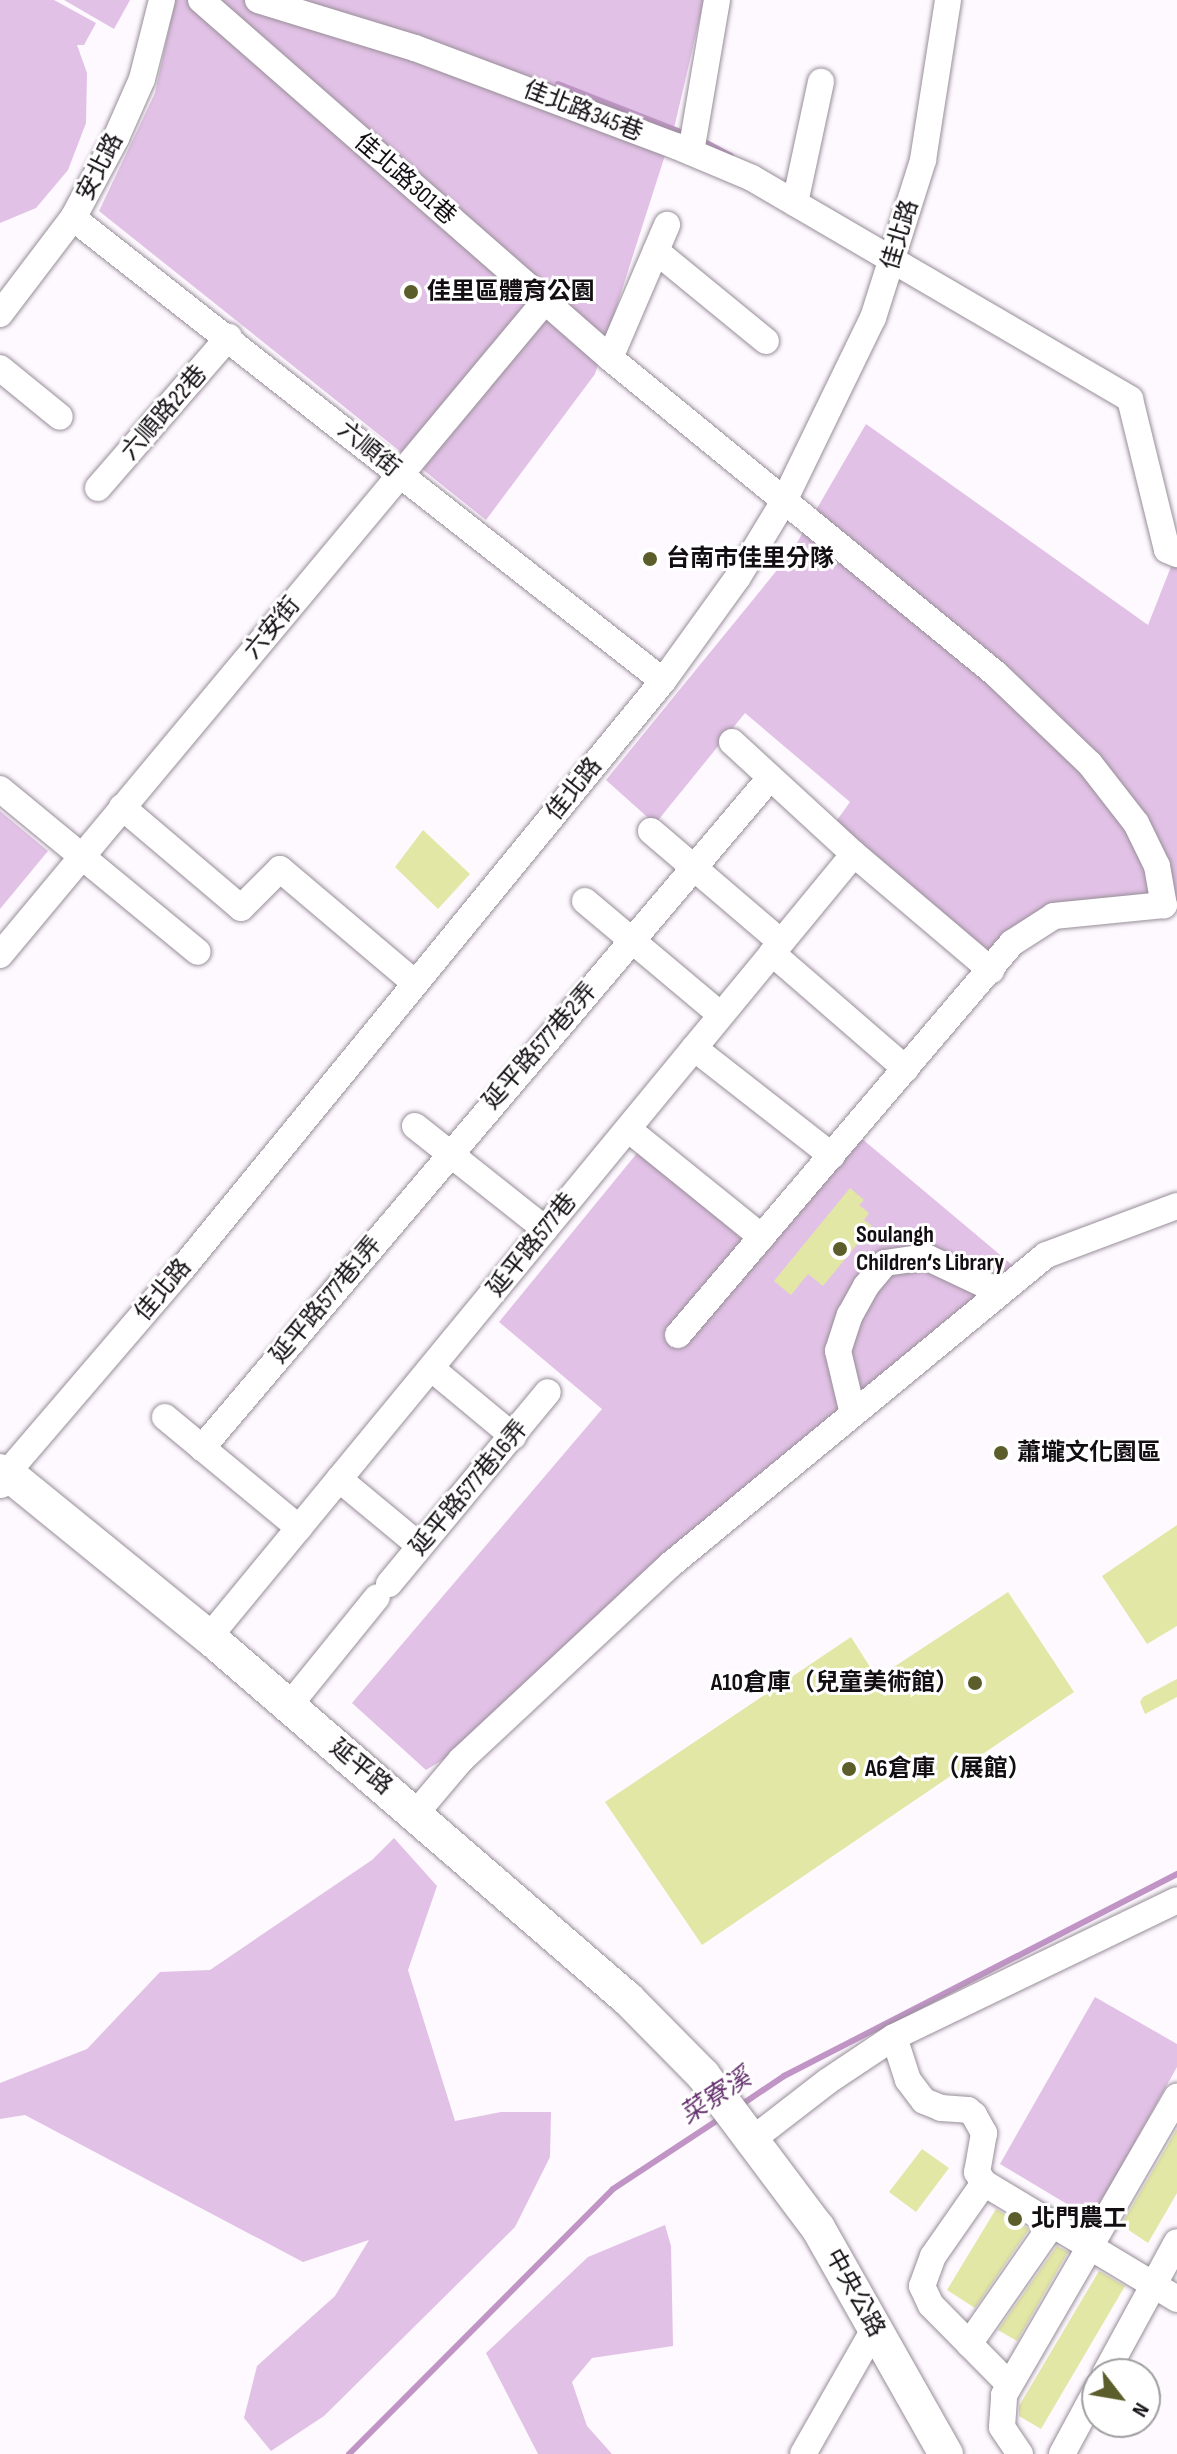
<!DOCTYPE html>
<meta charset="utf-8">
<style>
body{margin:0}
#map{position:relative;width:1177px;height:2454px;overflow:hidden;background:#fef8ff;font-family:"Sofia Sans Condensed","Noto Sans TC",sans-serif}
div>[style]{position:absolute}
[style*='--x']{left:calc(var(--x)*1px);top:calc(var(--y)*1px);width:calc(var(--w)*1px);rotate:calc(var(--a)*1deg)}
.green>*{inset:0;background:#e1c1e5}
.stream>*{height:6px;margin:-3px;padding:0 3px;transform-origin:3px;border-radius:3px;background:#c095c6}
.building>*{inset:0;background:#e3e7a5}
.roads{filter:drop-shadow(0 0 2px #978e98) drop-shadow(0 0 2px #978e98)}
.minor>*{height:26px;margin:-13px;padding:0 13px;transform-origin:13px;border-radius:13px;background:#fff}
.major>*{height:34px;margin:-17px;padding:0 17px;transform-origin:17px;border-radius:17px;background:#fff}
.dots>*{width:22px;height:22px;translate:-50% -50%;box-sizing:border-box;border:4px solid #fff;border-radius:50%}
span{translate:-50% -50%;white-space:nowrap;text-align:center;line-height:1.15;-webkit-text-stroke:6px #fff;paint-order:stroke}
.street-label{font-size:24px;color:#120e12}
.poi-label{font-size:24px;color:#120e12;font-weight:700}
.left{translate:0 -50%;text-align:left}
.right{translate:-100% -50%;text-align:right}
.water-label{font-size:26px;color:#65306e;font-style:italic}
.north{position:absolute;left:1081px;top:2358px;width:80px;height:80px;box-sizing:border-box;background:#fff;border:2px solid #a09fa0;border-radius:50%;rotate:121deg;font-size:22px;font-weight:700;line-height:32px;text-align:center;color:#120e12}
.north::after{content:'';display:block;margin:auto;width:28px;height:36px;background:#5b5d2a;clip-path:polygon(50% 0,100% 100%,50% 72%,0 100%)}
</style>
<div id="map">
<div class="green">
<div style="clip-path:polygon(0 0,54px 0,96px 23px,84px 45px,77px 45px,87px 73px,86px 123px,68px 170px,36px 208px,0 223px)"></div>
<div style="clip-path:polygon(64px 0,130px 0,114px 29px)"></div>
<div style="clip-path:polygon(175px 0,704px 0,675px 124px,595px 374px,486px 520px,99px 211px,155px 93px)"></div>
<div style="clip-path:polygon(866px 424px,1148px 625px,1172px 564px,1177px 567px,1177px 901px,1062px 902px,991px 956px,832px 827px,850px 802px,745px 713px,655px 824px,606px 780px,791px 553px)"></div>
<div style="clip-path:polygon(0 811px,48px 851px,0 909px)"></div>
<div style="clip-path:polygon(861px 1138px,1017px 1269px,446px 1758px,426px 1770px,352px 1703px,602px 1409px,499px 1322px,642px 1147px,747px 1244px)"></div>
<div style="clip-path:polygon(394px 1838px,437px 1886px,408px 1970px,455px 2121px,501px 2112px,551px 2112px,550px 2157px,515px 2227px,324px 2416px,271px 2451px,244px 2418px,257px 2366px,335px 2296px,369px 2240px,303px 2262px,25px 2115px,0 2119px,0 2083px,87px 2049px,160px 1972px,210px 1970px,372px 1860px)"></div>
<div style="clip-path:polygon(1095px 1997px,1177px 2044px,1177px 2067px,1092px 2219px,1000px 2164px)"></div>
<div style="clip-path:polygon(665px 2225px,671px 2246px,673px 2346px,592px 2358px,572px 2382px,587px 2426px,612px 2454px,538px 2454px,486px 2353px,588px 2257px)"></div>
</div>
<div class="stream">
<div style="--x:558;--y:84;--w:140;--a:21.4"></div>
<div style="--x:699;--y:139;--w:36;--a:28"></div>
<div style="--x:741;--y:2105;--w:52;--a:-34"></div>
<div style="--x:784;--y:2076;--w:442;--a:-27.2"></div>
<div style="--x:349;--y:2454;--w:374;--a:-45.1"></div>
<div style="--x:613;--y:2189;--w:131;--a:-33.4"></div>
</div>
<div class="building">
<div style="clip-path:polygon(423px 830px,470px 874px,438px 909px,395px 867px)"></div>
<div style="clip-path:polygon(850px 1188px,864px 1200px,859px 1205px,869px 1213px,864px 1220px,872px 1226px,823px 1286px,808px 1274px,791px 1295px,774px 1281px)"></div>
<div style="clip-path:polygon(1177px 1525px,1177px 1626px,1147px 1644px,1102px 1576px)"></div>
<div style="clip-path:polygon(1008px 1592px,1074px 1692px,702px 1945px,605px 1802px,851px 1637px,877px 1678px)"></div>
<div style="clip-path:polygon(1177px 1679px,1177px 1697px,1145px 1714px,1140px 1702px,1143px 1697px)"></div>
<div style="clip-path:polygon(1177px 2129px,1177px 2193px,1148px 2243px,1121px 2225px)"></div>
<div style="clip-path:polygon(922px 2149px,949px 2168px,916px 2212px,889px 2192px)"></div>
<div style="clip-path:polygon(996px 2209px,1029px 2229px,975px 2308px,947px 2290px)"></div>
<div style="clip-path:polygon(1057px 2246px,1068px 2252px,1017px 2341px,998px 2330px)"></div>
<div style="clip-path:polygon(1099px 2271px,1125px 2286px,1041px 2429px,1019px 2416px,1019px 2406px)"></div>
</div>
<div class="roads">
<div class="minor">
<div style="--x:201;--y:0;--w:544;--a:41.2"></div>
<div style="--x:610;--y:358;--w:499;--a:39.3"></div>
<div style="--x:996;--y:674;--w:130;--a:43.8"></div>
<div style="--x:1090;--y:764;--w:75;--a:52.1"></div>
<div style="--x:1136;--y:823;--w:48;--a:64"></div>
<div style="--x:1157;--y:866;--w:40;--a:80"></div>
<div style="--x:1164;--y:905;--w:111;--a:174.3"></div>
<div style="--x:1054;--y:916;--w:50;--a:147.3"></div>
<div style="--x:1012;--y:943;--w:515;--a:130.43"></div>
<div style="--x:258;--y:0;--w:164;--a:17"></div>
<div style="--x:415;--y:48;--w:279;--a:20.6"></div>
<div style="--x:676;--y:146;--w:82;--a:22.8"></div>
<div style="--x:752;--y:178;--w:438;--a:30.3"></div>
<div style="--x:1130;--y:399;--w:155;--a:76.2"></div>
<div style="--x:1167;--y:550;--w:11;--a:22"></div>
<div style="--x:691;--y:152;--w:154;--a:-80.3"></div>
<div style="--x:795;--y:203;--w:124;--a:-77.9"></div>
<div style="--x:73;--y:218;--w:750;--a:38.12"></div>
<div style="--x:656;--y:251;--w:142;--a:39.3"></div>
<div style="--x:0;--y:314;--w:121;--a:-52.8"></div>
<div style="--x:73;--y:218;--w:91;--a:-61.7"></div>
<div style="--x:116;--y:138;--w:64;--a:-66.2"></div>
<div style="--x:142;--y:79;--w:81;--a:-75.8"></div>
<div style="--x:610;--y:358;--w:145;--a:-66.8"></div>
<div style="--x:0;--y:368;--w:77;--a:39.2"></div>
<div style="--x:98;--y:488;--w:200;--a:-49.1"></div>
<div style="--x:732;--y:742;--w:166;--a:42.6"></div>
<div style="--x:854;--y:854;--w:180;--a:40.3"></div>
<div style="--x:0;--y:789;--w:256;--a:39.5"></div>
<div style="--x:122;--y:807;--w:156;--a:40.3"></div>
<div style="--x:241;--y:908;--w:55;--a:-45"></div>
<div style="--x:280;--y:869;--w:177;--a:40.2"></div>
<div style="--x:651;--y:831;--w:171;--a:40.5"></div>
<div style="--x:585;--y:901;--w:177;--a:40"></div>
<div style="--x:772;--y:953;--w:177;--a:40.9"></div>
<div style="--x:0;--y:955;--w:851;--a:-50.19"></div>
<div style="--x:694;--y:1048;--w:175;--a:38"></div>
<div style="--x:415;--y:1126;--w:166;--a:38.4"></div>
<div style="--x:628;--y:1129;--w:172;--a:38.9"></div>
<div style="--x:431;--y:1368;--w:107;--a:39.7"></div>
<div style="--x:853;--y:1414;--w:65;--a:-103.4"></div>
<div style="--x:838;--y:1351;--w:38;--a:-72"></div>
<div style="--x:850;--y:1315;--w:33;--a:-61"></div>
<div style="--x:866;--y:1286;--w:30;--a:-50"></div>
<div style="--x:885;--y:1263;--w:41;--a:-8.3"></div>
<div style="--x:926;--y:1257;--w:82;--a:25.3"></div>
<div style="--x:165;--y:1417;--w:174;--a:39.6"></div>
<div style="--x:202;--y:1448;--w:878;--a:-49.71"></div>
<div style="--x:0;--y:1467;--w:9;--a:41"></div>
<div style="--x:7;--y:1473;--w:269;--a:-49.4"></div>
<div style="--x:182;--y:1269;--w:760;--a:-50.72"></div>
<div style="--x:663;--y:681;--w:128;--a:-54.2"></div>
<div style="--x:738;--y:577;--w:89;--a:-58.8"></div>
<div style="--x:784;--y:501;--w:203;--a:-64.1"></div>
<div style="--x:873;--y:318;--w:166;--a:-72.4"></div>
<div style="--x:923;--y:160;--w:162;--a:-81.1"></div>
<div style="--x:339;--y:1479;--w:105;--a:39.6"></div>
<div style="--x:389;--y:1584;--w:249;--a:-50.4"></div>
<div style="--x:209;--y:1637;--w:1014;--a:-50.52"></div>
<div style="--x:288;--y:1707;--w:141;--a:-51"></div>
<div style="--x:417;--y:1812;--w:68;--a:-49.8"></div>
<div style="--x:461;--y:1760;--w:286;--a:-43"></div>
<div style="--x:670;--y:1565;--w:487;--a:-39.5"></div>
<div style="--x:1046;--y:1255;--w:140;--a:-20.5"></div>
<div style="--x:894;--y:2037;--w:45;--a:72"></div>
<div style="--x:908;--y:2080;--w:26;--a:53"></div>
<div style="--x:924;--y:2101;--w:18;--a:22"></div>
<div style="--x:941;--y:2108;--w:27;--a:4"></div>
<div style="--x:968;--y:2110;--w:8;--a:40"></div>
<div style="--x:974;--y:2115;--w:21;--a:61"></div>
<div style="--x:984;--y:2133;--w:40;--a:100"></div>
<div style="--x:977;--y:2172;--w:13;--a:58"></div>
<div style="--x:984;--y:2183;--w:225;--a:31"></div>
<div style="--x:753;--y:2139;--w:95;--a:-37.7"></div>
<div style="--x:828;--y:2081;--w:79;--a:-33.7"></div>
<div style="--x:894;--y:2037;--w:314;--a:-25.8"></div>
<div style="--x:984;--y:2183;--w:89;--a:124.9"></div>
<div style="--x:933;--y:2256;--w:32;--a:110"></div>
<div style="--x:922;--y:2286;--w:21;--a:65"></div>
<div style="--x:931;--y:2305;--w:111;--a:45.4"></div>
<div style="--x:969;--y:2344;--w:144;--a:-55.2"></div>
<div style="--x:1105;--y:2374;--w:150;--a:-61.4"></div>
<div style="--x:803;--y:2454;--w:145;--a:-60.3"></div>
<div style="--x:1020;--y:2454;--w:32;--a:-124"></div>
<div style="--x:1002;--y:2427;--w:32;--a:-86"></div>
<div style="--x:1004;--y:2395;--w:345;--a:-59.9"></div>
<div style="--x:1062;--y:2454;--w:74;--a:-61.7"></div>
</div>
<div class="major">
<div style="--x:0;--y:1481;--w:11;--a:-49"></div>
<div style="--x:7;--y:1473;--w:260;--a:39.1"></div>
<div style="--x:209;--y:1637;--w:554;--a:40.83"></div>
<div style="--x:628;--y:1999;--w:107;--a:45.4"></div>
<div style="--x:703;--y:2075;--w:191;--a:53.1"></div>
<div style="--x:818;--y:2228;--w:260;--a:60.5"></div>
</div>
</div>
<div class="dots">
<div style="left:411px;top:292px;background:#5b5d2a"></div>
<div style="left:650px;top:559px;background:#5b5d2a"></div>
<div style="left:840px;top:1249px;background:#5b5d2a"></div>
<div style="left:1001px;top:1453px;background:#5b5d2a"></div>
<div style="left:975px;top:1683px;background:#5b5d2a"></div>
<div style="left:849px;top:1769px;background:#5b5d2a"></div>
<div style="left:1015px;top:2219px;background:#5b5d2a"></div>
</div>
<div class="street-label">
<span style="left:583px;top:111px;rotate:21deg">佳北路345巷</span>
<span style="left:100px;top:167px;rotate:-63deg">安北路</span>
<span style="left:405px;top:179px;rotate:41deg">佳北路301巷</span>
<span style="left:900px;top:235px;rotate:-73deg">佳北路</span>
<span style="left:164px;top:413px;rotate:-49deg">六順路22巷</span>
<span style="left:369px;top:449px;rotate:39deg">六順街</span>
<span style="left:272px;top:628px;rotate:-50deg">六安街</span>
<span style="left:574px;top:789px;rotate:-51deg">佳北路</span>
<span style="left:540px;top:1046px;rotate:-49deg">延平路577巷2弄</span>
<span style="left:532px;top:1245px;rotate:-51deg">延平路577巷</span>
<span style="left:163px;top:1290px;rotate:-50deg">佳北路</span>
<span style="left:326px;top:1300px;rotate:-50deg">延平路577巷1弄</span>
<span style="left:469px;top:1488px;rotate:-50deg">延平路577巷16弄</span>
<span style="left:361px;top:1767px;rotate:39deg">延平路</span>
<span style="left:855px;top:2293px;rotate:61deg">中央公路</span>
</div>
<div class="poi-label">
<span class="left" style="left:427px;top:292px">佳里區體育公園</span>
<span class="left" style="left:666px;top:559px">台南市佳里分隊</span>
<span class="left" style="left:856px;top:1249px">Soulangh<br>Children‘s Library</span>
<span class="left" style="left:1017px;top:1453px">蕭壠文化園區</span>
<span class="right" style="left:959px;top:1683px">A10倉庫（兒童美術館）</span>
<span class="left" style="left:865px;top:1769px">A6倉庫（展館）</span>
<span class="left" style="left:1031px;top:2219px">北門農工</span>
</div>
<div class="water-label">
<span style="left:716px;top:2097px;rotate:-33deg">菜寮溪</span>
</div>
<div class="north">N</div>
</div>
